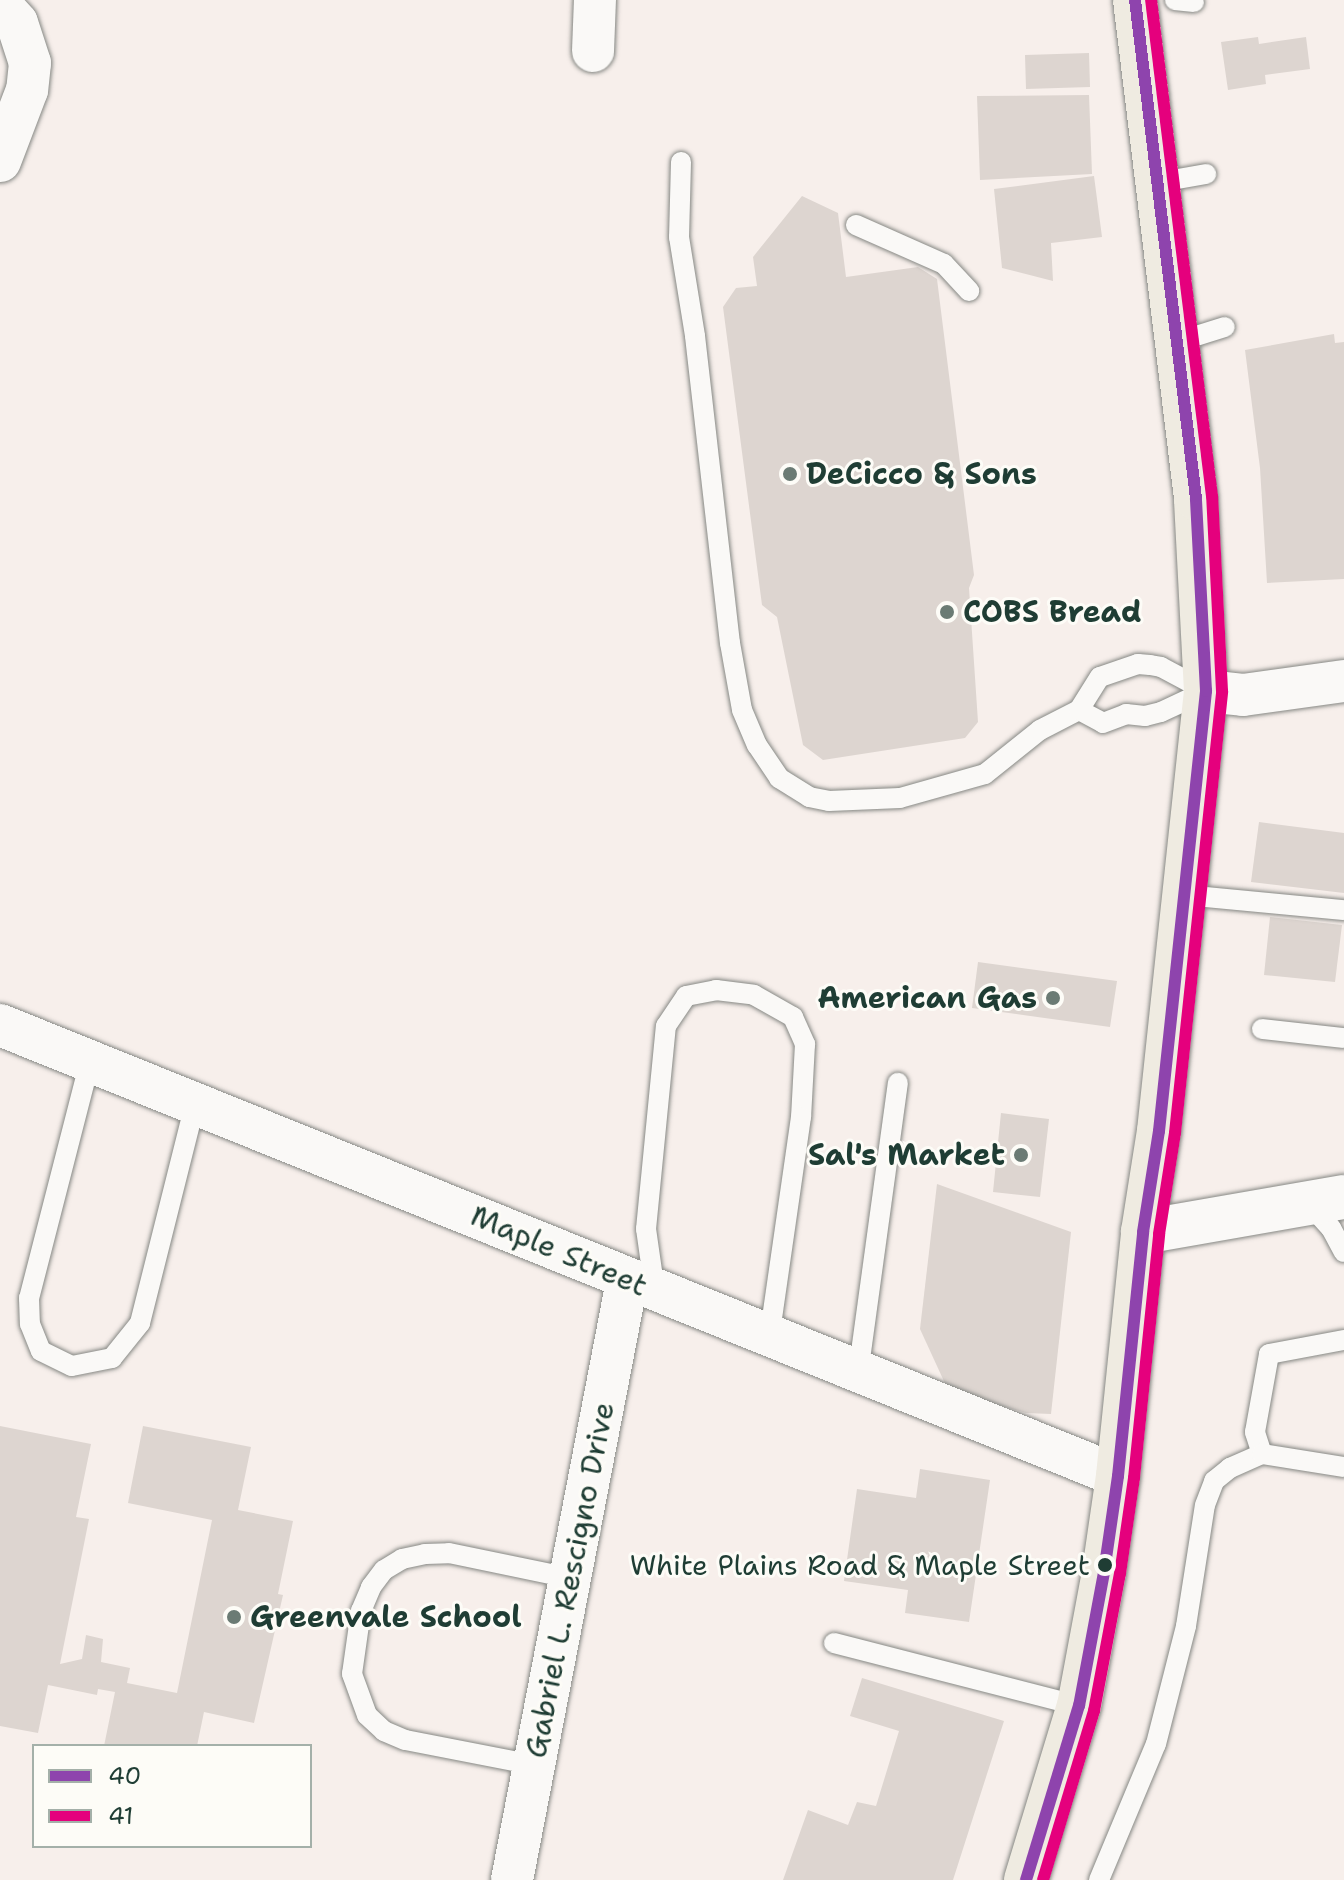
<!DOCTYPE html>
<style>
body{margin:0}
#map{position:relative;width:1344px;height:1880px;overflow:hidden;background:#f7efeb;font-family:"Shantell Sans",sans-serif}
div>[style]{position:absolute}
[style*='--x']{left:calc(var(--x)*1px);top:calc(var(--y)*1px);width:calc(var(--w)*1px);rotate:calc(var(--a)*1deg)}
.building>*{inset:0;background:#ddd5d0}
.roads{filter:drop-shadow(0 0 2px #868884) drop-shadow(0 0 2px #868884)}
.lane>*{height:20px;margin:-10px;padding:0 10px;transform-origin:10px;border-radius:10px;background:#faf9f7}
.street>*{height:42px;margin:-21px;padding:0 21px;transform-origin:21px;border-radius:21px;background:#faf9f7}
.secondary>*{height:44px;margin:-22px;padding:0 22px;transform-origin:22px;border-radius:22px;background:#faf9f7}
.primary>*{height:44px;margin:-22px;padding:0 22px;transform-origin:22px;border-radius:22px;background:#efebe1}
.bus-1>*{height:12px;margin:-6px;padding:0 6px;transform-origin:6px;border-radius:6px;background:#8e44ad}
.bus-2>*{height:12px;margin:-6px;padding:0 6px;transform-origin:6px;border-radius:6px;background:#e5007d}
.dots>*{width:22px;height:22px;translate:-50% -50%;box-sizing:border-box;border:4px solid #fdfcf7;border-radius:50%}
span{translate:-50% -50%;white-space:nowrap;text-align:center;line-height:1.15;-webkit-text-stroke:6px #fdfcf7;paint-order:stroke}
.bus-label{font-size:28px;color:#1f3d34}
.right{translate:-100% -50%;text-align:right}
.poi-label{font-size:30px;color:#1f3d34;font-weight:700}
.left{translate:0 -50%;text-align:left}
.street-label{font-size:30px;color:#1f3d34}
.legend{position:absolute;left:32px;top:1744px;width:280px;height:104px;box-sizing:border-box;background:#fdfcf7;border:2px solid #a4b0a9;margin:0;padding:10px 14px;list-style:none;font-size:24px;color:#1f3d34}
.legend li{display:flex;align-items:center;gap:16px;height:40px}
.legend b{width:40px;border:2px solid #a4b0a9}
</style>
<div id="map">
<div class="building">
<div style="clip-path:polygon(1258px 37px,1259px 44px,1306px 37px,1310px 69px,1265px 75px,1266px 84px,1228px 90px,1221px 42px)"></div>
<div style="clip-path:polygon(1089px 53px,1090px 87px,1026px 89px,1025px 55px)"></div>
<div style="clip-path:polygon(1089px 95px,1092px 174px,980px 180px,977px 96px)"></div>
<div style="clip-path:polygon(1094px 176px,1102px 237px,1051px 243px,1053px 281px,1002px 268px,994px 189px)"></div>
<div style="clip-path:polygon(802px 196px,838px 213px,846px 277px,918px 267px,937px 279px,974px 575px,969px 588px,978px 722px,965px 738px,823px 760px,803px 745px,777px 617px,762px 605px,723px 307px,736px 288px,757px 286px,753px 257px)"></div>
<div style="clip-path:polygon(1334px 334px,1335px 343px,1344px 342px,1344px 579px,1267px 583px,1260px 468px,1245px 350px)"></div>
<div style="clip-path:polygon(1259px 822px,1344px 833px,1344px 893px,1251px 882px)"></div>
<div style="clip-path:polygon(1270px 917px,1342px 925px,1335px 982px,1264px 975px)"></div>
<div style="clip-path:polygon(978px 962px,1117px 981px,1110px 1027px,972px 1008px)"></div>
<div style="clip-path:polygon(1001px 1113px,1049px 1119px,1040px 1197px,993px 1192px)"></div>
<div style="clip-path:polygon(937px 1184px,1071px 1232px,1051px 1414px,1026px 1413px,948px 1390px,920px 1329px)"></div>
<div style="clip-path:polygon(0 1426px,91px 1444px,76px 1517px,89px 1519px,60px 1664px,82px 1659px,86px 1635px,103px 1639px,101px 1662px,130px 1668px,127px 1683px,177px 1693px,212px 1520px,128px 1503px,143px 1426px,251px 1447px,238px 1510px,293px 1521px,278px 1594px,283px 1595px,254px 1723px,204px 1712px,197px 1746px,104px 1746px,115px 1692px,98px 1689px,97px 1695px,48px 1685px,38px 1733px,0 1726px)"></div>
<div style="clip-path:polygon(920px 1469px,990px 1480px,969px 1622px,905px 1613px,908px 1590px,844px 1581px,857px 1489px,916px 1498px)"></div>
<div style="clip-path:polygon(862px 1678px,1004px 1721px,953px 1880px,783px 1880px,808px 1810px,848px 1825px,857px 1802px,876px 1806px,899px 1731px,850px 1716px)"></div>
</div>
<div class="roads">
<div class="lane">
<div style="--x:1175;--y:0;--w:19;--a:6"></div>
<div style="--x:681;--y:162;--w:75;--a:91.5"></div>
<div style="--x:679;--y:237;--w:100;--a:80.8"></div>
<div style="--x:695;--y:336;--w:309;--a:83.5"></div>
<div style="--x:730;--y:643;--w:68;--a:79.8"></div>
<div style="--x:742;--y:710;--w:38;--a:67"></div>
<div style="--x:757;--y:745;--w:40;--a:56"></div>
<div style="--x:779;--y:778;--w:36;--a:32"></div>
<div style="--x:809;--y:797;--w:20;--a:11"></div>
<div style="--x:829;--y:801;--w:71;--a:-2.4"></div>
<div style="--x:900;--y:798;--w:88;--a:-15.8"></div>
<div style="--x:985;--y:774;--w:70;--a:-38.7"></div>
<div style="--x:1040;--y:730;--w:44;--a:-27.1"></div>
<div style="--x:1079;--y:710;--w:39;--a:-58"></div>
<div style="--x:1100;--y:677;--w:40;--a:-18.9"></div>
<div style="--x:1138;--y:664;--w:12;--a:5"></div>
<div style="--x:1150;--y:665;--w:11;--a:10"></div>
<div style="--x:1161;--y:667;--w:51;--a:28.1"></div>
<div style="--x:1155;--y:183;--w:52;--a:-10"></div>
<div style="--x:856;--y:225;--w:96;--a:23.9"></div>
<div style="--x:944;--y:264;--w:37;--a:47"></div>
<div style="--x:1177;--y:342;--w:50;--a:-17.4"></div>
<div style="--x:1079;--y:710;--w:27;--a:28"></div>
<div style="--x:1103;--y:723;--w:25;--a:-21"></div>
<div style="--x:1126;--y:714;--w:19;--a:6"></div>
<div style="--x:1145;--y:716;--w:16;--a:-14"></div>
<div style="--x:1161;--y:712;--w:50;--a:-25"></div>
<div style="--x:1184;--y:895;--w:161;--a:5.4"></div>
<div style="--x:1262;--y:1029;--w:82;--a:6.3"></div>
<div style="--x:90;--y:1061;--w:245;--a:104.4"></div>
<div style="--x:29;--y:1298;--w:26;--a:88"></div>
<div style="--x:30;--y:1324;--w:29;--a:68"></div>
<div style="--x:41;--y:1351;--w:34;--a:26"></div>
<div style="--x:72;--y:1366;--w:41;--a:-11.3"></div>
<div style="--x:112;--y:1358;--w:45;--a:-51.3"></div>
<div style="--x:140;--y:1323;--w:226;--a:-75.9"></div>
<div style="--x:1310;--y:1205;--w:31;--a:48"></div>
<div style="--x:1331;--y:1228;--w:27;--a:62"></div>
<div style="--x:655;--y:1292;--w:64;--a:-98.1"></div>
<div style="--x:646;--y:1229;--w:204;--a:-84.4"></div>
<div style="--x:666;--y:1026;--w:36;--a:-56"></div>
<div style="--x:686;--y:996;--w:31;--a:-11"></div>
<div style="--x:716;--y:990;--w:38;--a:7"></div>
<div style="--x:754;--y:995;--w:45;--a:29.4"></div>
<div style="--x:793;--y:1017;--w:30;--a:66"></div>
<div style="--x:805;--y:1044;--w:73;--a:93.1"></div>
<div style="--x:801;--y:1117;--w:223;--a:98.2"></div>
<div style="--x:858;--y:1374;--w:294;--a:-82.2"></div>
<div style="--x:1262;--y:1454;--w:23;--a:-108"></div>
<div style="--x:1255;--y:1432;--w:79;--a:-79.8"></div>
<div style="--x:1269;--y:1354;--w:76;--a:-10.6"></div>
<div style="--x:834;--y:1643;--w:253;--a:14.4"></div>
<div style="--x:534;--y:1765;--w:131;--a:-169"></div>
<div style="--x:405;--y:1740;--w:23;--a:-157"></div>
<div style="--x:384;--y:1731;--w:23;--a:-137"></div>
<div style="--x:367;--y:1715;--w:44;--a:-110.1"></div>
<div style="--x:352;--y:1674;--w:64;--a:-81.9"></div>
<div style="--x:361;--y:1611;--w:26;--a:-67"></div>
<div style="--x:371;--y:1587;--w:21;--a:-53"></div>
<div style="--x:384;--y:1570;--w:21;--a:-31"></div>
<div style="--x:402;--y:1559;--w:24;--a:-12"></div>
<div style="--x:425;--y:1554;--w:24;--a:-2"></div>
<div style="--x:449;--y:1553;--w:124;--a:11.7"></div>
<div style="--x:1099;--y:1880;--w:147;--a:-67.3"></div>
<div style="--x:1156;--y:1744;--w:122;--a:-75.7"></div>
<div style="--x:1186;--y:1626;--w:122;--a:-81.1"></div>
<div style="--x:1205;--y:1505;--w:26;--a:-69"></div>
<div style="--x:1214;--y:1481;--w:21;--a:-39"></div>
<div style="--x:1230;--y:1468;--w:35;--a:-24"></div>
<div style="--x:1262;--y:1454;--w:83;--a:9"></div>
</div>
<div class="street">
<div style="--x:0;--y:4;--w:25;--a:48"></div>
<div style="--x:17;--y:23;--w:42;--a:72"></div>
<div style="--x:30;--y:63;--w:27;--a:96"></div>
<div style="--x:27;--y:90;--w:76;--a:110.8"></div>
<div style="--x:593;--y:51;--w:51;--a:-87.8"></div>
<div style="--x:1206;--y:691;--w:37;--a:6"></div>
<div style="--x:1243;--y:695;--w:102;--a:-7.9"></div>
<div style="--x:0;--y:1025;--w:1206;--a:21.97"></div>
<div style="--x:512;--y:1880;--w:610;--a:-79.13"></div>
</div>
<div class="secondary">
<div style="--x:1143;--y:1232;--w:204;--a:-9.9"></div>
</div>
<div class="primary">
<div style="--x:1026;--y:1880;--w:182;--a:-73.1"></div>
<div style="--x:1079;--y:1706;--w:136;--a:-79.4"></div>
<div style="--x:1104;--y:1572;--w:97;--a:-81.7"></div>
<div style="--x:1118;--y:1476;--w:245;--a:-84.1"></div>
<div style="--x:1143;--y:1232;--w:102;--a:-81"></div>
<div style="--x:1159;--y:1131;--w:443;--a:-83.9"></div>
<div style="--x:1206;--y:691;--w:193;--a:-93"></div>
<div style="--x:1196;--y:498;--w:502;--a:-96.98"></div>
</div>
</div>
<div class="bus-1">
<div style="--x:1026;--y:1880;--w:182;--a:-73.1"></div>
<div style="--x:1079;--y:1706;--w:136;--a:-79.4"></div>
<div style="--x:1104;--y:1572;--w:97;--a:-81.7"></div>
<div style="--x:1118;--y:1476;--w:245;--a:-84.1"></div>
<div style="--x:1143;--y:1232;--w:102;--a:-81"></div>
<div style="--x:1159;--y:1131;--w:443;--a:-83.9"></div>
<div style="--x:1206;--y:691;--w:193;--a:-93"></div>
<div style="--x:1196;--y:498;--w:502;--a:-96.98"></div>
</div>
<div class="bus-2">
<div style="--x:1043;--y:1880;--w:177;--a:-73.2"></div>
<div style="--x:1094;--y:1711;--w:139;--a:-79.3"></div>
<div style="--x:1120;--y:1574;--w:97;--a:-81.7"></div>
<div style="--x:1134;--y:1478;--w:245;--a:-84.1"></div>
<div style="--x:1159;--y:1234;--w:102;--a:-81"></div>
<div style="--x:1175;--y:1133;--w:444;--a:-83.9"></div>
<div style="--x:1222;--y:691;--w:195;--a:-92.9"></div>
<div style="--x:1212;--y:496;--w:500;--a:-97"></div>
</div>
<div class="dots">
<div style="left:790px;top:474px;background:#6b7b74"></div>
<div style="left:947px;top:612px;background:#6b7b74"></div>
<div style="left:1053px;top:998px;background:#6b7b74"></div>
<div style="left:1021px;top:1155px;background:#6b7b74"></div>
<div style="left:1105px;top:1565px;background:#1f3d34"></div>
<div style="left:234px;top:1617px;background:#6b7b74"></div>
</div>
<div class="bus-label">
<span class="right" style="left:1090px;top:1565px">White Plains Road &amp; Maple Street</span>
</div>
<div class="poi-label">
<span class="left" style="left:806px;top:474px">DeCicco &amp; Sons</span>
<span class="left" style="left:963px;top:612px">COBS Bread</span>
<span class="right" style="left:1037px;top:998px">American Gas</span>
<span class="right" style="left:1005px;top:1155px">Sal's Market</span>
<span class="left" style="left:250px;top:1617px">Greenvale School</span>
</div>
<div class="street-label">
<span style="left:559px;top:1251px;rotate:23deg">Maple Street</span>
<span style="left:570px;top:1580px;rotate:-79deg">Gabriel L. Rescigno Drive</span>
</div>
<ul class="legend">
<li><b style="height:10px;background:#8e44ad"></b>40</li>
<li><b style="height:10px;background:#e5007d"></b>41</li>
</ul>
</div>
